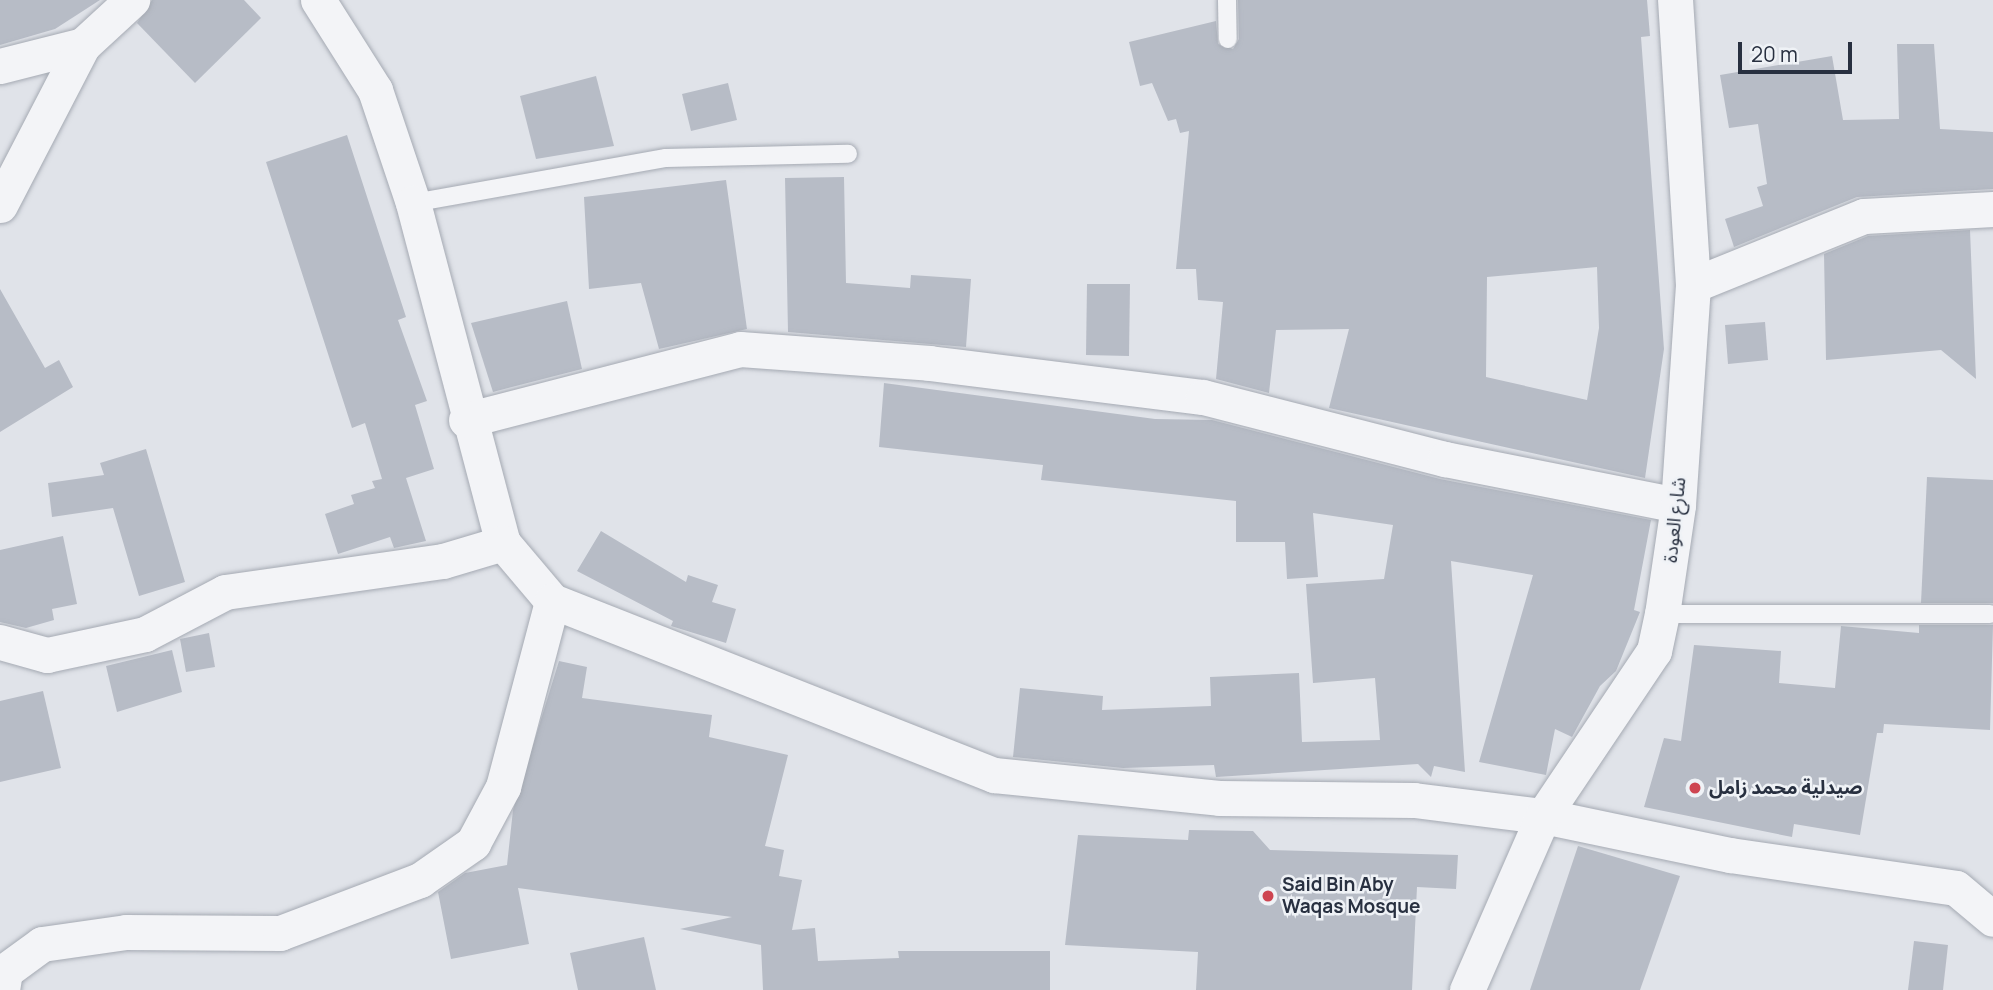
<!DOCTYPE html>
<meta charset="utf-8">
<style>
body{margin:0}
#map{position:relative;width:1993px;height:990px;overflow:hidden;background:#e0e3e9;font-family:Manrope,"Noto Sans Arabic",sans-serif}
div>[style]{position:absolute}
[style*='--x']{left:calc(var(--x)*1px);top:calc(var(--y)*1px);width:calc(var(--w)*1px);rotate:calc(var(--a)*1deg)}
.building>*{inset:0;background:#b7bcc6}
.roads{filter:drop-shadow(0 0 2px #a5aab3) drop-shadow(0 0 2px #a5aab3)}
.service>*{height:18px;margin:-9px;padding:0 9px;transform-origin:9px;border-radius:9px;background:#f3f4f7}
.minor>*{height:35px;margin:-17.5px;padding:0 17.5px;transform-origin:17.5px;border-radius:17.5px;background:#f3f4f7}
.dots>*{width:19px;height:19px;translate:-50% -50%;box-sizing:border-box;border:4px solid #eff2f6;border-radius:50%}
span{translate:-50% -50%;white-space:nowrap;text-align:center;line-height:1.15;-webkit-text-stroke:5px #eff2f6;paint-order:stroke}
.street-label{font-size:19px;color:#283040}
.poi-label{font-size:19px;color:#283040;font-weight:700}
.left{translate:0 -50%;text-align:left}
.scale{position:absolute;left:1738px;top:42px;width:114px;height:32px;box-sizing:border-box;border:4px solid #283040;border-top:0;padding-left:9px;font-size:21px;line-height:24px;white-space:nowrap;color:#283040;-webkit-text-stroke:5px #eff2f6;paint-order:stroke}
</style>
<div id="map">
<div class="building">
<div style="clip-path:polygon(0 0,100px 0,55px 29px,0 45px)"></div>
<div style="clip-path:polygon(152px 0,244px 0,261px 18px,195px 83px,137px 23px)"></div>
<div style="clip-path:polygon(evenodd,1238px 0,1647px 0,1650px 36px,1641px 37px,1664px 349px,1645px 478px,1329px 408px,1349px 329px,1276px 330px,1269px 393px,1216px 379px,1223px 302px,1198px 300px,1196px 269px,1176px 269px,1189px 131px,1180px 133px,1176px 119px,1168px 121px,1152px 83px,1140px 86px,1129px 42px,1216px 21px,1218px 44px,1233px 49px,1239px 39px,1238px 0,1597px 267px,1599px 328px,1587px 400px,1486px 377px,1487px 277px,1597px 267px)"></div>
<div style="clip-path:polygon(1897px 44px,1934px 44px,1940px 129px,1993px 132px,1993px 189px,1857px 197px,1734px 247px,1725px 219px,1763px 206px,1757px 187px,1767px 184px,1758px 124px,1729px 128px,1720px 75px,1832px 56px,1843px 120px,1899px 119px)"></div>
<div style="clip-path:polygon(596px 76px,614px 146px,536px 159px,520px 96px)"></div>
<div style="clip-path:polygon(728px 83px,737px 120px,691px 131px,682px 94px)"></div>
<div style="clip-path:polygon(347px 135px,406px 317px,398px 320px,427px 401px,415px 405px,434px 469px,406px 478px,426px 541px,394px 548px,390px 537px,338px 554px,325px 514px,354px 504px,351px 495px,375px 488px,372px 481px,382px 479px,365px 423px,352px 428px,266px 162px)"></div>
<div style="clip-path:polygon(844px 177px,846px 283px,910px 288px,911px 275px,971px 279px,966px 347px,788px 332px,785px 178px)"></div>
<div style="clip-path:polygon(726px 180px,747px 329px,659px 349px,641px 283px,589px 289px,584px 197px)"></div>
<div style="clip-path:polygon(1970px 230px,1976px 379px,1941px 350px,1826px 360px,1824px 254px,1868px 236px)"></div>
<div style="clip-path:polygon(1087px 284px,1130px 284px,1129px 356px,1086px 355px)"></div>
<div style="clip-path:polygon(0 289px,45px 368px,59px 360px,73px 387px,0 432px)"></div>
<div style="clip-path:polygon(567px 301px,582px 369px,493px 392px,471px 323px)"></div>
<div style="clip-path:polygon(1765px 322px,1768px 360px,1728px 364px,1725px 325px)"></div>
<div style="clip-path:polygon(884px 383px,1155px 419px,1212px 420px,1440px 479px,1651px 520px,1634px 610px,1640px 612px,1616px 671px,1600px 686px,1572px 737px,1555px 729px,1546px 775px,1479px 762px,1533px 575px,1451px 561px,1465px 772px,1434px 766px,1431px 777px,1418px 764px,1216px 777px,1214px 765px,1123px 768px,1013px 757px,1020px 688px,1103px 696px,1102px 710px,1211px 706px,1210px 677px,1299px 673px,1302px 742px,1380px 740px,1375px 678px,1313px 683px,1306px 584px,1384px 579px,1393px 525px,1313px 513px,1318px 577px,1287px 579px,1285px 542px,1236px 542px,1236px 501px,1041px 480px,1043px 465px,879px 447px)"></div>
<div style="clip-path:polygon(146px 449px,185px 582px,139px 596px,113px 508px,52px 517px,48px 483px,104px 475px,100px 463px)"></div>
<div style="clip-path:polygon(1927px 477px,1993px 480px,1993px 603px,1921px 603px)"></div>
<div style="clip-path:polygon(601px 531px,686px 582px,688px 575px,718px 585px,712px 602px,736px 609px,726px 643px,671px 626px,673px 621px,577px 571px)"></div>
<div style="clip-path:polygon(63px 536px,77px 604px,52px 609px,54px 620px,26px 628px,0 622px,0 550px)"></div>
<div style="clip-path:polygon(1919px 625px,1993px 625px,1990px 730px,1884px 724px,1883px 733px,1877px 733px,1860px 835px,1794px 824px,1792px 837px,1644px 807px,1664px 738px,1681px 741px,1694px 645px,1781px 651px,1779px 683px,1835px 688px,1841px 626px,1919px 633px)"></div>
<div style="clip-path:polygon(209px 633px,215px 667px,186px 672px,180px 639px)"></div>
<div style="clip-path:polygon(172px 650px,182px 692px,117px 712px,106px 666px)"></div>
<div style="clip-path:polygon(559px 661px,587px 667px,582px 698px,712px 715px,709px 737px,788px 755px,765px 846px,784px 850px,779px 876px,802px 880px,792px 930px,815px 928px,818px 961px,899px 958px,898px 951px,1050px 951px,1050px 990px,763px 990px,761px 945px,680px 929px,732px 917px,518px 888px,529px 944px,451px 959px,438px 892px,465px 873px,507px 865px,513px 810px)"></div>
<div style="clip-path:polygon(43px 691px,61px 768px,0 782px,0 701px)"></div>
<div style="clip-path:polygon(1189px 830px,1253px 831px,1270px 850px,1458px 855px,1456px 889px,1417px 887px,1412px 990px,1196px 990px,1198px 952px,1065px 945px,1078px 835px,1188px 840px)"></div>
<div style="clip-path:polygon(1578px 846px,1680px 876px,1640px 990px,1530px 990px)"></div>
<div style="clip-path:polygon(644px 937px,656px 990px,578px 990px,570px 953px)"></div>
<div style="clip-path:polygon(1914px 941px,1948px 945px,1943px 990px,1908px 990px)"></div>
</div>
<div class="roads">
<div class="service">
<div style="--x:1227;--y:0;--w:39;--a:89"></div>
<div style="--x:413;--y:203;--w:257;--a:-10.1"></div>
<div style="--x:666;--y:158;--w:182;--a:-1.3"></div>
<div style="--x:1662;--y:614;--w:328;--a:0"></div>
</div>
<div class="minor">
<div style="--x:318;--y:0;--w:107;--a:57.7"></div>
<div style="--x:375;--y:90;--w:119;--a:71.4"></div>
<div style="--x:413;--y:203;--w:352;--a:75.2"></div>
<div style="--x:503;--y:543;--w:76;--a:49.8"></div>
<div style="--x:552;--y:601;--w:475;--a:21.5"></div>
<div style="--x:994;--y:775;--w:226;--a:5.8"></div>
<div style="--x:1219;--y:798;--w:195;--a:0.6"></div>
<div style="--x:1414;--y:800;--w:130;--a:7.1"></div>
<div style="--x:1543;--y:816;--w:191;--a:11.8"></div>
<div style="--x:1730;--y:855;--w:228;--a:8.3"></div>
<div style="--x:1956;--y:888;--w:48;--a:40"></div>
<div style="--x:0;--y:66;--w:86;--a:-14.2"></div>
<div style="--x:0;--y:205;--w:180;--a:-62.6"></div>
<div style="--x:83;--y:45;--w:67;--a:-42.6"></div>
<div style="--x:1693;--y:285;--w:184;--a:-22"></div>
<div style="--x:1864;--y:216;--w:129;--a:-3.1"></div>
<div style="--x:466;--y:420;--w:283;--a:-14.5"></div>
<div style="--x:740;--y:349;--w:190;--a:4.2"></div>
<div style="--x:929;--y:363;--w:276;--a:7.1"></div>
<div style="--x:1203;--y:397;--w:250;--a:14.4"></div>
<div style="--x:1445;--y:459;--w:237;--a:11.2"></div>
<div style="--x:0;--y:642;--w:49;--a:15.5"></div>
<div style="--x:47;--y:655;--w:100;--a:-12.1"></div>
<div style="--x:145;--y:634;--w:90;--a:-27.7"></div>
<div style="--x:225;--y:592;--w:220;--a:-8.1"></div>
<div style="--x:443;--y:561;--w:63;--a:-16.7"></div>
<div style="--x:2;--y:990;--w:19;--a:-81"></div>
<div style="--x:5;--y:971;--w:46;--a:-36.1"></div>
<div style="--x:42;--y:944;--w:85;--a:-8.1"></div>
<div style="--x:126;--y:932;--w:154;--a:0.4"></div>
<div style="--x:280;--y:933;--w:150;--a:-20.7"></div>
<div style="--x:420;--y:880;--w:65;--a:-34.9"></div>
<div style="--x:473;--y:843;--w:64;--a:-61.8"></div>
<div style="--x:503;--y:787;--w:192;--a:-75.2"></div>
<div style="--x:1467;--y:990;--w:190;--a:-66.4"></div>
<div style="--x:1543;--y:816;--w:199;--a:-56.1"></div>
<div style="--x:1654;--y:651;--w:38;--a:-78"></div>
<div style="--x:1662;--y:614;--w:110;--a:-81.6"></div>
<div style="--x:1678;--y:505;--w:221;--a:-86.1"></div>
<div style="--x:1693;--y:285;--w:286;--a:-93.6"></div>
</div>
</div>
<div class="dots">
<div style="left:1695px;top:788px;background:#ce4551"></div>
<div style="left:1268px;top:896px;background:#ce4551"></div>
</div>
<div class="street-label">
<span style="left:1675px;top:520px;rotate:-84deg">شارع العودة</span>
</div>
<div class="poi-label">
<span class="left" style="left:1709px;top:788px">صيدلية محمد زامل</span>
<span class="left" style="left:1282px;top:896px">Said Bin Aby<br>Waqas Mosque</span>
</div>
<div class="scale">20 m</div>
</div>
